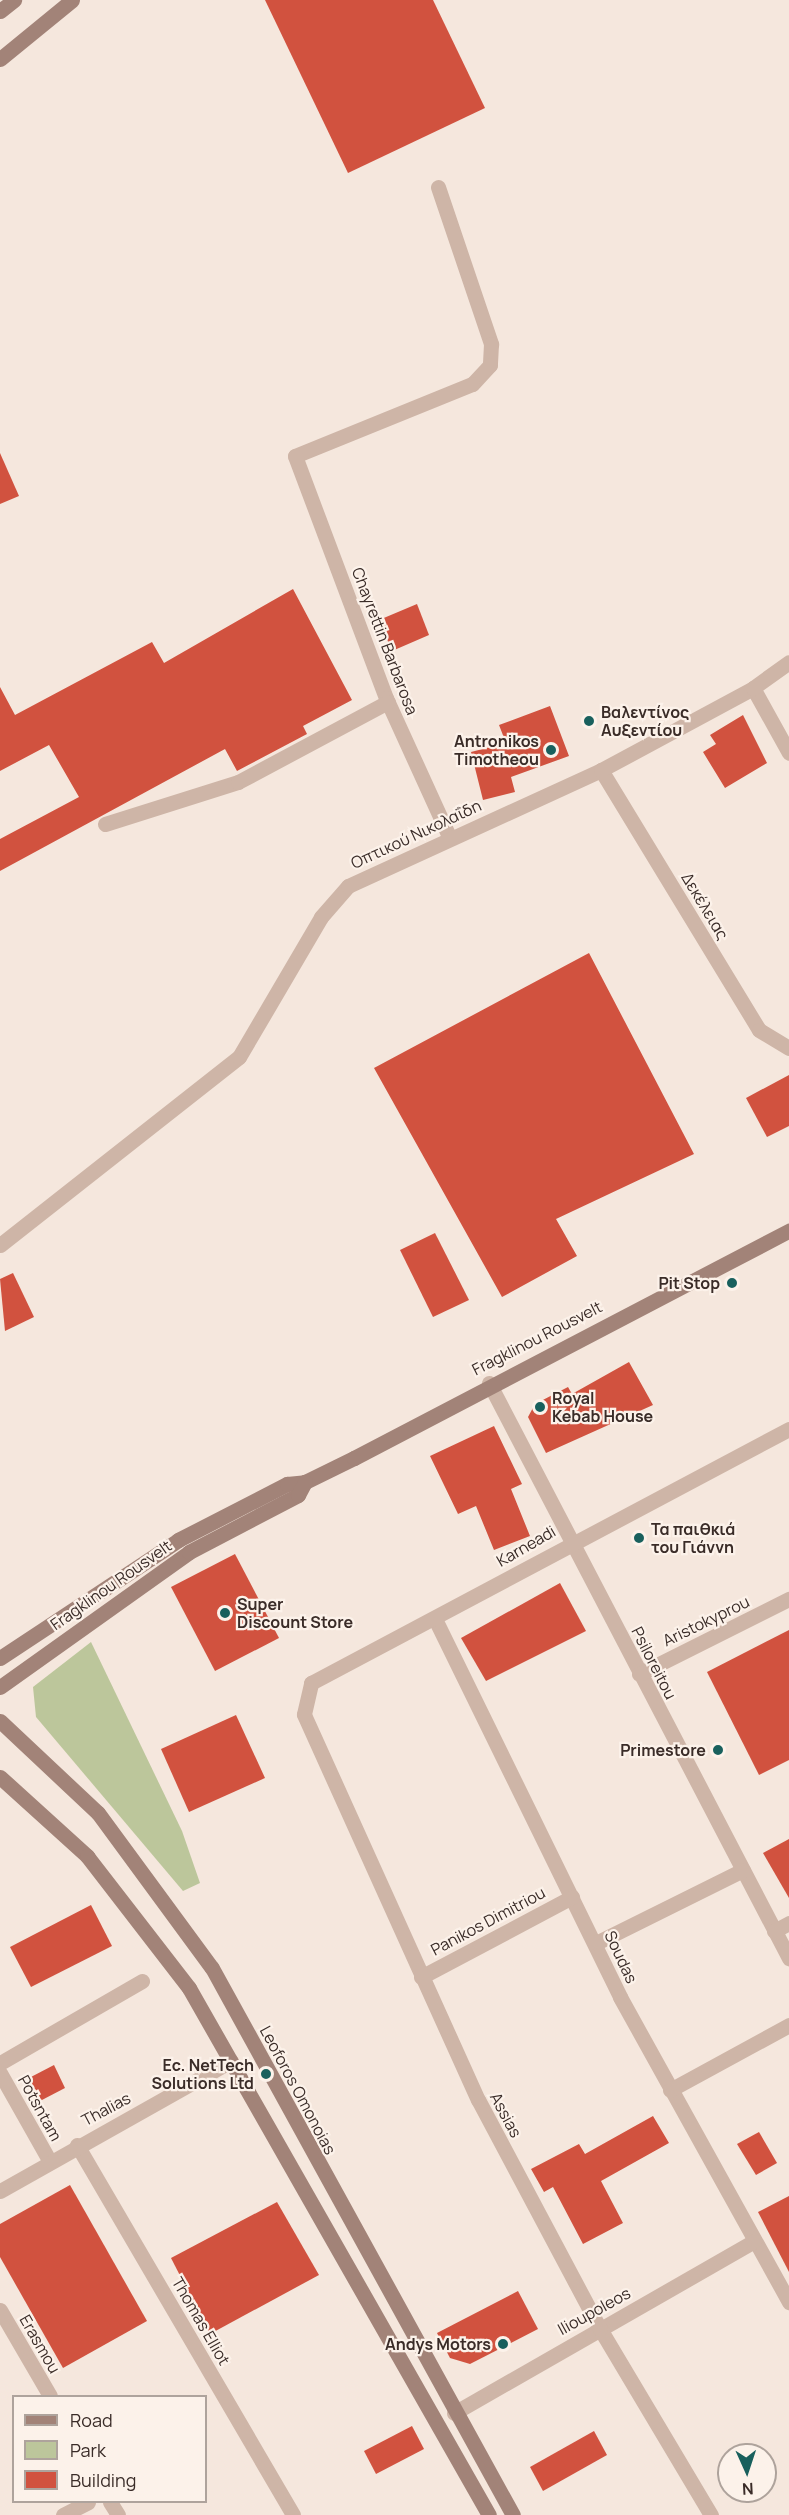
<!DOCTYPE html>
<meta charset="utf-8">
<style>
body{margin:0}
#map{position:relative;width:789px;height:2515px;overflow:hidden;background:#f5e7dd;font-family:Manrope,sans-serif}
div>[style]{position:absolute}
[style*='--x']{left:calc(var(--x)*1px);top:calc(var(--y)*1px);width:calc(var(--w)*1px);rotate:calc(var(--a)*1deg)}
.green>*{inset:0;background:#bcc69b}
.building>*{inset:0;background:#d1523f}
.minor>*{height:15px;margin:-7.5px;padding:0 7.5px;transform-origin:7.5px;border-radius:7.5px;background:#ceb5a7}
.secondary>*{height:15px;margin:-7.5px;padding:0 7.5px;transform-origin:7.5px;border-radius:7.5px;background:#a28378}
.dots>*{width:16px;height:16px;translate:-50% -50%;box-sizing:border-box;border:3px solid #fcf2ea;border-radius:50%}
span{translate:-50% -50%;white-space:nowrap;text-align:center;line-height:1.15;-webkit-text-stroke:4.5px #fcf2ea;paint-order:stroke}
.street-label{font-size:16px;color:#3a2c28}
.poi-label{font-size:16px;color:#3a2c28;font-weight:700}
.left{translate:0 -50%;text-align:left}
.right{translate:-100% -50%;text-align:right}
.legend{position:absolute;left:12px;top:2395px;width:195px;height:108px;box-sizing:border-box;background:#fcf2ea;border:2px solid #aea39c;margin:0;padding:8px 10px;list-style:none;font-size:18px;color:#3a2c28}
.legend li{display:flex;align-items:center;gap:12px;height:30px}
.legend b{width:30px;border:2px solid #aea39c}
.north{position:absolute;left:717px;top:2443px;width:60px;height:60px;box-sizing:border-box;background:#fcf2ea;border:2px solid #aea39c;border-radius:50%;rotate:177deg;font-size:16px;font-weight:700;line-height:24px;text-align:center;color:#3a2c28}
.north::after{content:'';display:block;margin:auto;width:21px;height:27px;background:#19605d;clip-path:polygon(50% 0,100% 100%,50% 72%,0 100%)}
</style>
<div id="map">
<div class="green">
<div style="clip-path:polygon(91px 1642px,182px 1831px,200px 1883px,183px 1891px,36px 1717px,33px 1687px)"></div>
</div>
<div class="building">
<div style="clip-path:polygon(265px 0,433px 0,485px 108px,348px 173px)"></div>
<div style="clip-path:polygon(0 453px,19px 496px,0 504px)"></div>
<div style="clip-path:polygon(293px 589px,352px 700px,303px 726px,307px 734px,237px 771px,225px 749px,0 871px,0 839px,79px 797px,49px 745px,0 771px,0 687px,15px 715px,152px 642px,164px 663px)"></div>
<div style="clip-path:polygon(417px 604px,429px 635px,392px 651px,379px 620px)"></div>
<div style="clip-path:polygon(550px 706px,569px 756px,511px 777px,515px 792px,483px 800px,471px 752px,506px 743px,499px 725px)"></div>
<div style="clip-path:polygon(743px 715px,767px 763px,725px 788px,703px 752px,716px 744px,710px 735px)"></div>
<div style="clip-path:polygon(589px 953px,694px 1154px,556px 1219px,577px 1256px,502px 1297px,374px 1068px)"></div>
<div style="clip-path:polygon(789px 1075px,789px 1126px,767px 1137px,746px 1098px)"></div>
<div style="clip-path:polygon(435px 1233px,469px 1300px,433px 1317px,400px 1250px)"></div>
<div style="clip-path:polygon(13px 1273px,34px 1317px,5px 1331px,0 1279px)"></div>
<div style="clip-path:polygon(629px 1362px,653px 1405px,546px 1453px,528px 1417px,535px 1404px,568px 1387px,572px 1394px)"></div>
<div style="clip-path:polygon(494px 1426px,522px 1484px,511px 1489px,530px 1536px,494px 1550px,476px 1506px,458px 1514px,430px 1456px)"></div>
<div style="clip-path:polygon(235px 1554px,279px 1638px,215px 1671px,171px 1587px)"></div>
<div style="clip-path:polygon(560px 1583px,586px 1631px,486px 1681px,461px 1638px)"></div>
<div style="clip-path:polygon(789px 1630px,789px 1760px,759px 1775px,707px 1672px)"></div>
<div style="clip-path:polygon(236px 1715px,265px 1778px,189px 1812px,161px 1749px)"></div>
<div style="clip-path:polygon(789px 1839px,789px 1898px,763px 1853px)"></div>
<div style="clip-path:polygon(91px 1905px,112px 1946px,31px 1987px,10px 1947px)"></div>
<div style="clip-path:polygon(54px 2065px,65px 2088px,40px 2101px,29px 2078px)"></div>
<div style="clip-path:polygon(653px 2116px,669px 2143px,601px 2181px,623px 2223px,583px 2244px,553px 2187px,544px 2192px,531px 2169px,579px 2144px,585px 2154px)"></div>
<div style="clip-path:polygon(759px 2132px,777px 2163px,756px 2175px,737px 2144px)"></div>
<div style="clip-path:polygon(70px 2185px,147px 2321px,63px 2368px,0 2257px,0 2224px)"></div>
<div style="clip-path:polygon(789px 2196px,789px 2272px,758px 2212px)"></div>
<div style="clip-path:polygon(277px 2202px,319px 2275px,210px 2334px,171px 2258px)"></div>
<div style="clip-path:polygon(518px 2291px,538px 2329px,470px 2364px,450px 2358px,437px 2333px)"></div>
<div style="clip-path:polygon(412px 2426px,424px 2449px,376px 2474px,364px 2451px)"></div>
<div style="clip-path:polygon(594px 2431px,607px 2455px,543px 2491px,530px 2467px)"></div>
</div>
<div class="minor">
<div style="--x:438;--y:187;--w:166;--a:71.3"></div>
<div style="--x:491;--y:344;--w:21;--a:93"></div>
<div style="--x:490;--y:365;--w:26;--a:133"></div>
<div style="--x:472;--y:384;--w:191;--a:157.9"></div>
<div style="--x:295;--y:456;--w:259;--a:69.4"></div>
<div style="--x:386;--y:698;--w:152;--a:65.5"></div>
<div style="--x:753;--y:688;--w:74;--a:61"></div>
<div style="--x:601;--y:770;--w:304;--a:58.7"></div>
<div style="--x:759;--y:1030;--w:35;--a:31"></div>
<div style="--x:105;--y:824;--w:139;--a:-17.5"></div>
<div style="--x:238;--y:782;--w:170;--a:-28.1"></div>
<div style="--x:0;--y:1245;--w:304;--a:-38.2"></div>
<div style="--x:239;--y:1057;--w:162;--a:-59.6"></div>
<div style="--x:321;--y:917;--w:41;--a:-48.9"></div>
<div style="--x:348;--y:886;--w:278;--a:-24.6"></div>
<div style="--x:601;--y:770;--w:173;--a:-28.3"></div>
<div style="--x:753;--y:688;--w:44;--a:-35.8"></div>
<div style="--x:489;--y:1383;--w:649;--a:62.45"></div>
<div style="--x:435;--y:1619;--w:421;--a:63.9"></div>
<div style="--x:620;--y:1997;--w:349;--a:61"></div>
<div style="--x:639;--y:1674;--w:168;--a:-26.6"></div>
<div style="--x:774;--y:1931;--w:17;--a:-28"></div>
<div style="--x:596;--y:1943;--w:164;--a:-26.4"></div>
<div style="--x:421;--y:1977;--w:171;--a:-27.9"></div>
<div style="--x:0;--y:2063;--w:164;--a:-30"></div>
<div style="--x:0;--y:2073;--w:100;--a:60.6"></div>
<div style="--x:670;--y:2090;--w:136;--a:-28.6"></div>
<div style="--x:77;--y:2145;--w:428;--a:59.7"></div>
<div style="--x:0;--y:2191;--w:265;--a:-29.4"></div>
<div style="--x:0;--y:2310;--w:99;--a:59.8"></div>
<div style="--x:454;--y:2413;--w:346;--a:-29.8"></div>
<div style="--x:110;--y:2502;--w:15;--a:58"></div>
<div style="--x:63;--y:2515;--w:28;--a:-27"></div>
<div style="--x:711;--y:2515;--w:217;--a:-120.8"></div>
<div style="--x:600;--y:2329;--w:259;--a:-118"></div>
<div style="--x:478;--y:2100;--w:423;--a:-114.3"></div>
<div style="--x:304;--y:1714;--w:32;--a:-77"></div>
<div style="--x:311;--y:1683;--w:541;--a:-27.99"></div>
</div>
<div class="secondary">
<div style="--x:0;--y:11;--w:18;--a:-38"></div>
<div style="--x:0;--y:59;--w:93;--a:-39.3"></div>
<div style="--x:0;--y:1658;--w:214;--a:-33.5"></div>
<div style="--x:178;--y:1540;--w:123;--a:-27.2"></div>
<div style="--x:287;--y:1484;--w:18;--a:-6"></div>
<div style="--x:305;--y:1482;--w:55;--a:-26.1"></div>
<div style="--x:354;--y:1458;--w:491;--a:-27.6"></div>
<div style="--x:0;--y:1687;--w:232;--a:-35.5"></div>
<div style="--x:189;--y:1552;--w:123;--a:-27.6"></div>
<div style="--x:298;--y:1495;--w:15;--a:-62"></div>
<div style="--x:0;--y:1721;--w:134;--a:43.2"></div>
<div style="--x:98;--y:1813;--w:192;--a:53.7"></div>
<div style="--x:212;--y:1968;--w:624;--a:61.18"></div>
<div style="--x:0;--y:1777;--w:118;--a:42.2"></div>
<div style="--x:87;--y:1856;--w:167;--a:52.3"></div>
<div style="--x:189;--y:1988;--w:606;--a:60.35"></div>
</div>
<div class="dots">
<div style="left:589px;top:721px;background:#19605d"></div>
<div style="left:551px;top:750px;background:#19605d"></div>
<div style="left:732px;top:1283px;background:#19605d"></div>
<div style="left:540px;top:1407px;background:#19605d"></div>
<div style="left:639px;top:1538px;background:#19605d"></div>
<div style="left:225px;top:1613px;background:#19605d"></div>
<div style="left:718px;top:1750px;background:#19605d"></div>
<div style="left:266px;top:2074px;background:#19605d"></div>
<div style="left:503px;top:2344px;background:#19605d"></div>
</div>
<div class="street-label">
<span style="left:385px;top:641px;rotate:69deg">Chayrettin Barbarosa</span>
<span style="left:416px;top:834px;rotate:-25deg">Οπτικού Νικολαΐδη</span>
<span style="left:705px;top:906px;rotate:59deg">Δεκέλειας</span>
<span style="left:537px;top:1338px;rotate:-27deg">Fragklinou Rousvelt</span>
<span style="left:526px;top:1546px;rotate:-30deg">Karneadi</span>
<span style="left:111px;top:1585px;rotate:-35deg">Fragklinou Rousvelt</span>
<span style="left:706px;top:1621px;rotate:-26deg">Aristokyprou</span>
<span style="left:654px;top:1663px;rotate:63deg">Psiloreitou</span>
<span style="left:488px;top:1921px;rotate:-28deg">Panikos Dimitriou</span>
<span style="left:621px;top:1957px;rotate:65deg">Soudas</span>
<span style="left:298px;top:2090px;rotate:62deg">Leoforos Omonoias</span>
<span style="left:40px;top:2108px;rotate:61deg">Potsntam</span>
<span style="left:106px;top:2109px;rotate:-28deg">Thalias</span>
<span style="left:506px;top:2115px;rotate:62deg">Assias</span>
<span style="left:594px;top:2311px;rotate:-29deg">Ilioupoleos</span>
<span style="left:201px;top:2321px;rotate:60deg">Thomas Elliot</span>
<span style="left:40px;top:2344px;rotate:60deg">Erasmou</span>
</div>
<div class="poi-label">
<span class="left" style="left:601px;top:721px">Βαλεντίνος<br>Αυξεντίου</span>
<span class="right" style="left:539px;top:750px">Antronikos<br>Timotheou</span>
<span class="right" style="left:720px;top:1283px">Pit Stop</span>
<span class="left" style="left:552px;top:1407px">Royal<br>Kebab House</span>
<span class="left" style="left:651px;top:1538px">Τα παιθκιά<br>του Γιάννη</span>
<span class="left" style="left:237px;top:1613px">Super<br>Discount Store</span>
<span class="right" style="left:706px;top:1750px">Primestore</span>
<span class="right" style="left:254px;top:2074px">Ec. NetTech<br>Solutions Ltd</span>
<span class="right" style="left:491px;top:2344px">Andys Motors</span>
</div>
<ul class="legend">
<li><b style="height:8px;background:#a28378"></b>Road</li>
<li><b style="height:16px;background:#bcc69b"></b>Park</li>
<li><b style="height:16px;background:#d1523f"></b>Building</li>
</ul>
<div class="north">N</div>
</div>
